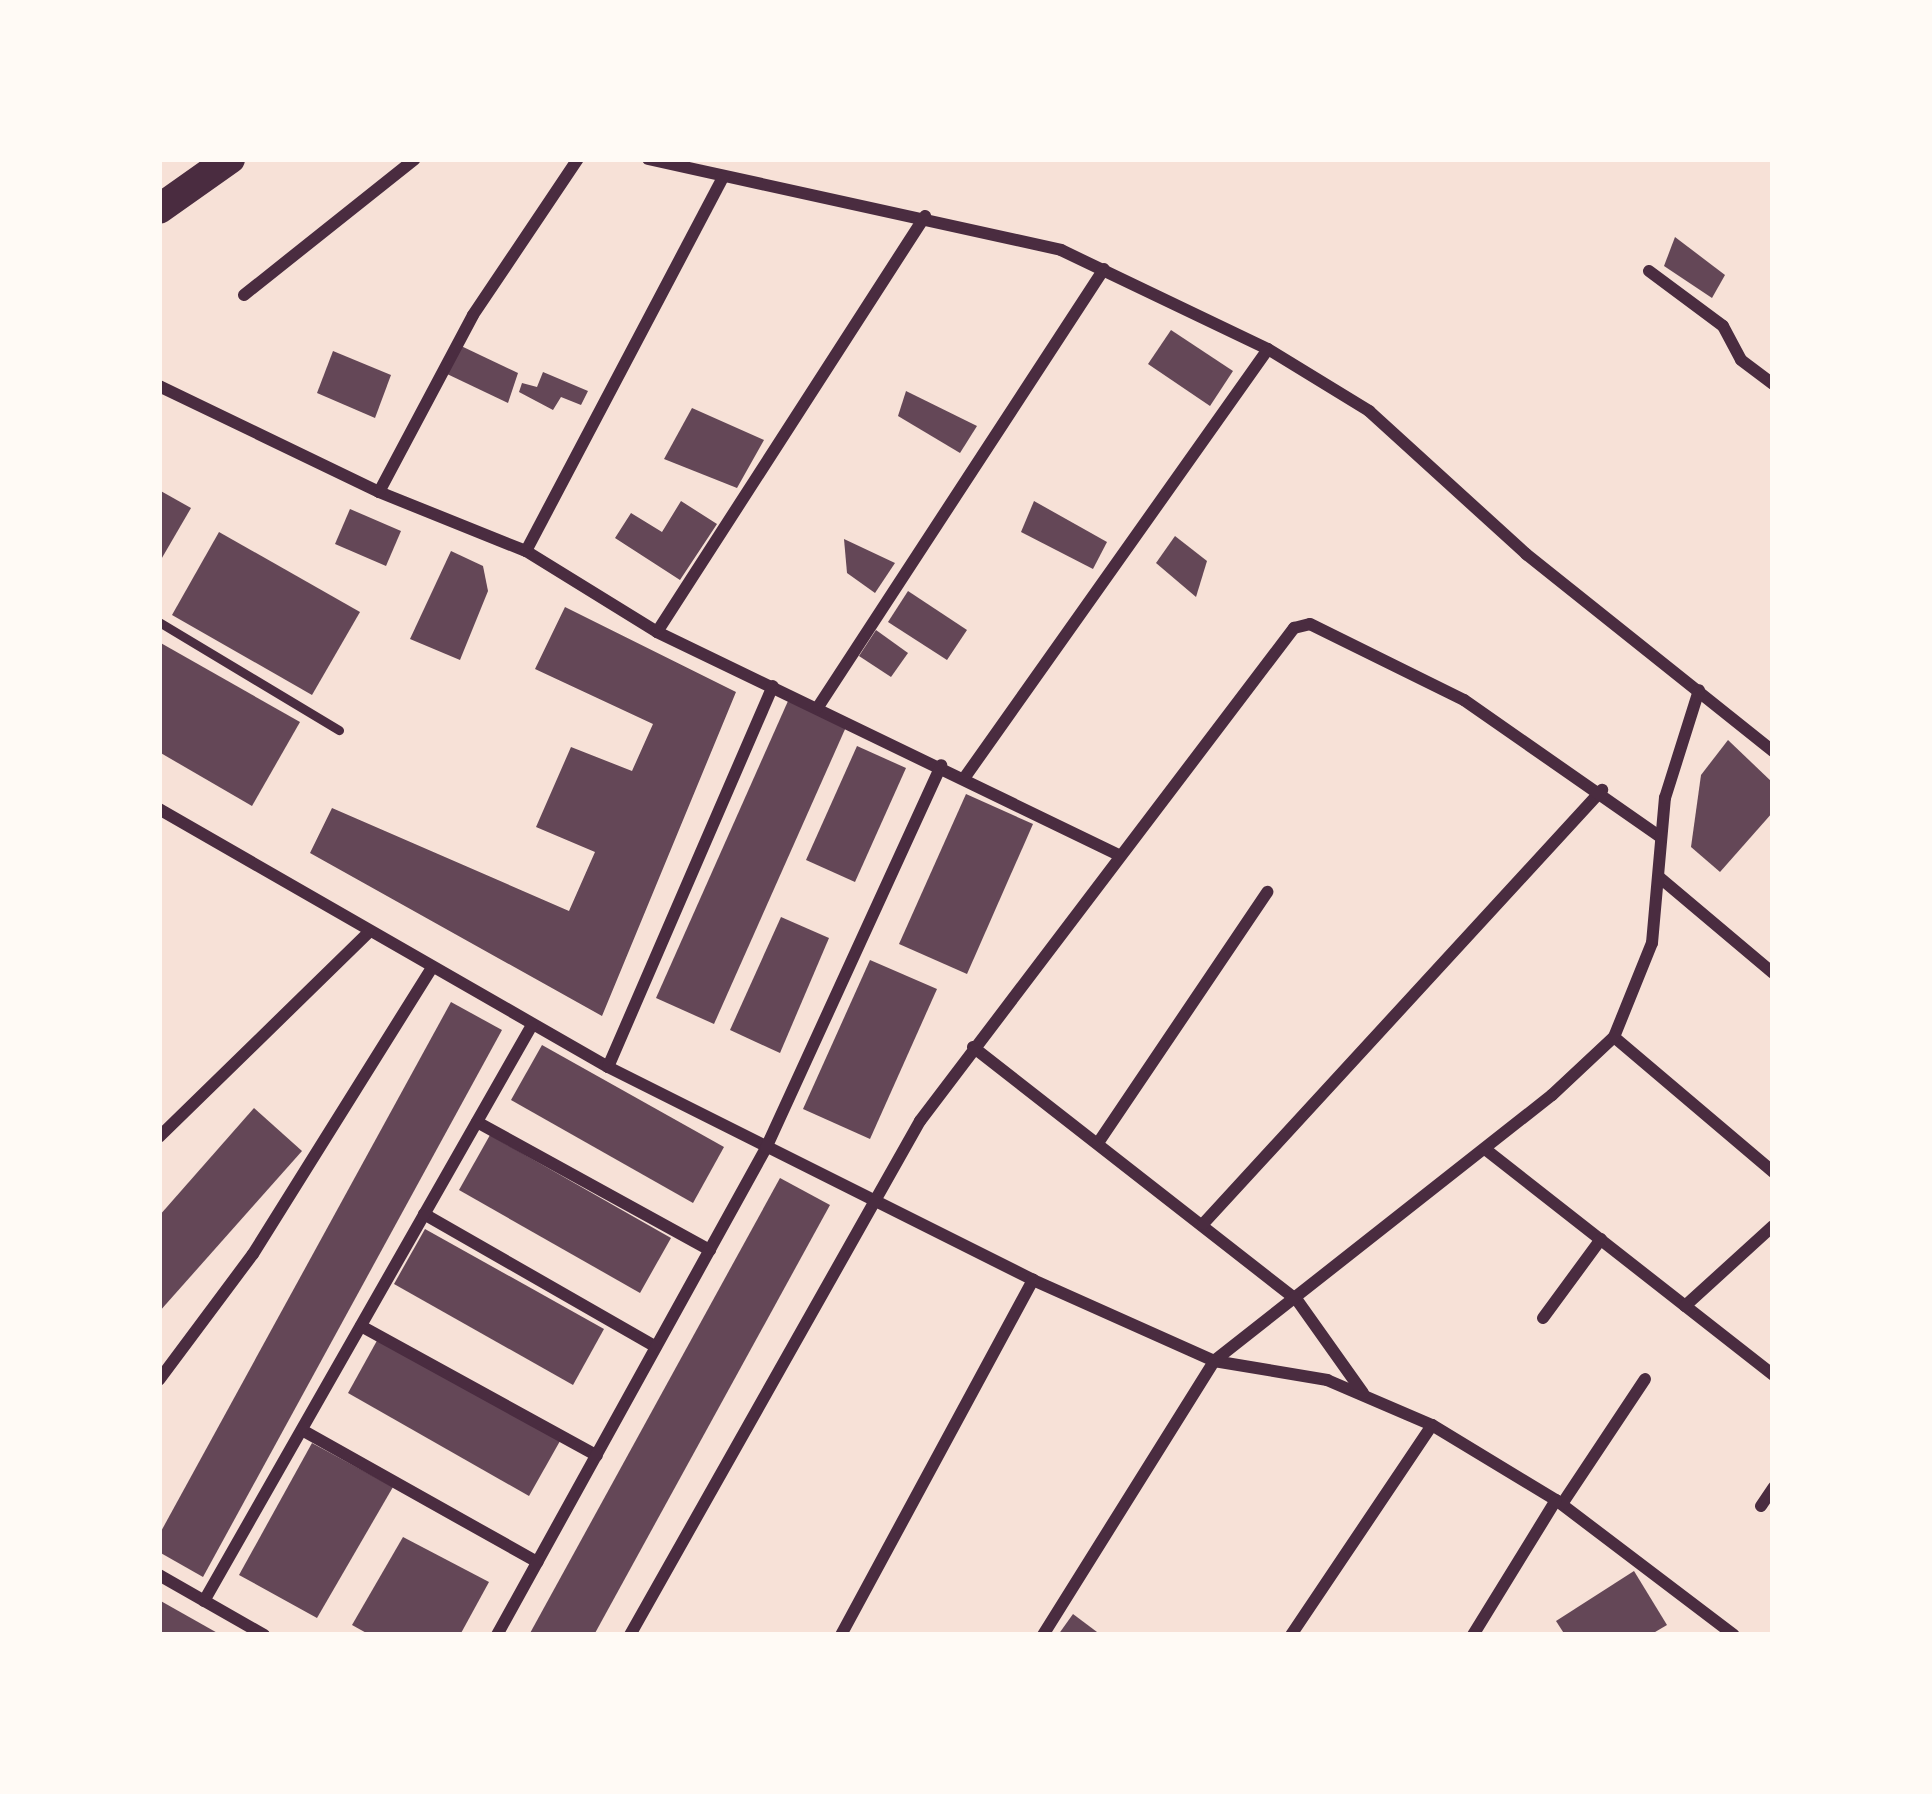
<!DOCTYPE html>
<style>
body{margin:0}
#map{position:relative;width:1932px;height:1794px;overflow:hidden;background:#f7e1d7;font-family:Cabin,sans-serif}
div>[style]{position:absolute}
[style*='--x']{left:calc(var(--x)*1px);top:calc(var(--y)*1px);width:calc(var(--w)*1px);rotate:calc(var(--a)*1deg)}
.building>*{inset:0;background:#644757}
.service>*{height:9px;margin:-4.5px;padding:0 4.5px;transform-origin:4.5px;border-radius:4.5px;background:#4a2c40}
.minor>*{height:12px;margin:-6px;padding:0 6px;transform-origin:6px;border-radius:6px;background:#4a2c40}
.primary>*{height:30px;margin:-15px;padding:0 15px;transform-origin:15px;border-radius:15px;background:#4a2c40}
span{translate:-50% -50%;white-space:nowrap;text-align:center;line-height:1.15;-webkit-text-stroke:9px #fffaf5;paint-order:stroke}
.frame{position:absolute;inset:0;border:162px solid #fffaf5;pointer-events:none}
</style>
<div id="map">
<div class="building">
<div style="clip-path:polygon(1675px 237px,1725px 275px,1712px 298px,1664px 266px)"></div>
<div style="clip-path:polygon(1171px 330px,1233px 371px,1210px 406px,1148px 364px)"></div>
<div style="clip-path:polygon(459px 345px,518px 373px,508px 403px,445px 373px)"></div>
<div style="clip-path:polygon(333px 351px,391px 375px,375px 418px,317px 393px)"></div>
<div style="clip-path:polygon(543px 372px,588px 391px,581px 405px,561px 397px,553px 410px,519px 392px,522px 383px,537px 387px)"></div>
<div style="clip-path:polygon(906px 391px,977px 426px,960px 453px,898px 416px)"></div>
<div style="clip-path:polygon(692px 408px,764px 440px,737px 488px,664px 459px)"></div>
<div style="clip-path:polygon(159px 490px,191px 508px,159px 563px)"></div>
<div style="clip-path:polygon(681px 501px,717px 524px,680px 580px,615px 538px,631px 513px,662px 532px)"></div>
<div style="clip-path:polygon(1034px 501px,1107px 542px,1093px 569px,1021px 532px)"></div>
<div style="clip-path:polygon(350px 509px,401px 531px,386px 566px,335px 544px)"></div>
<div style="clip-path:polygon(219px 532px,360px 612px,312px 695px,172px 615px)"></div>
<div style="clip-path:polygon(1175px 536px,1207px 561px,1196px 597px,1156px 563px)"></div>
<div style="clip-path:polygon(844px 539px,895px 563px,875px 593px,847px 573px)"></div>
<div style="clip-path:polygon(451px 551px,483px 566px,488px 591px,460px 660px,410px 639px)"></div>
<div style="clip-path:polygon(908px 591px,967px 630px,947px 660px,888px 622px)"></div>
<div style="clip-path:polygon(565px 607px,736px 692px,602px 1016px,310px 853px,332px 808px,569px 911px,595px 852px,536px 827px,571px 747px,632px 771px,653px 724px,535px 669px)"></div>
<div style="clip-path:polygon(876px 630px,908px 653px,891px 677px,859px 656px)"></div>
<div style="clip-path:polygon(159px 642px,300px 722px,252px 806px,159px 752px)"></div>
<div style="clip-path:polygon(788px 701px,846px 727px,714px 1024px,656px 998px)"></div>
<div style="clip-path:polygon(1728px 740px,1773px 783px,1773px 812px,1720px 872px,1691px 847px,1701px 775px)"></div>
<div style="clip-path:polygon(857px 746px,906px 768px,855px 882px,806px 860px)"></div>
<div style="clip-path:polygon(966px 794px,1033px 824px,967px 974px,899px 944px)"></div>
<div style="clip-path:polygon(781px 917px,829px 938px,780px 1053px,730px 1030px)"></div>
<div style="clip-path:polygon(870px 960px,937px 989px,870px 1139px,803px 1109px)"></div>
<div style="clip-path:polygon(451px 1002px,502px 1030px,203px 1577px,159px 1552px,159px 1535px)"></div>
<div style="clip-path:polygon(542px 1045px,724px 1147px,693px 1203px,511px 1100px)"></div>
<div style="clip-path:polygon(254px 1108px,302px 1151px,159px 1312px,159px 1216px)"></div>
<div style="clip-path:polygon(490px 1135px,671px 1238px,640px 1293px,459px 1190px)"></div>
<div style="clip-path:polygon(780px 1178px,830px 1205px,594px 1635px,529px 1635px)"></div>
<div style="clip-path:polygon(425px 1229px,604px 1329px,573px 1385px,394px 1284px)"></div>
<div style="clip-path:polygon(379px 1337px,560px 1441px,529px 1496px,348px 1393px)"></div>
<div style="clip-path:polygon(312px 1443px,393px 1487px,317px 1618px,239px 1575px)"></div>
<div style="clip-path:polygon(403px 1537px,489px 1582px,460px 1635px,370px 1635px,352px 1625px)"></div>
<div style="clip-path:polygon(1634px 1571px,1667px 1625px,1650px 1635px,1565px 1635px,1556px 1621px)"></div>
<div style="clip-path:polygon(159px 1600px,221px 1635px,159px 1635px)"></div>
<div style="clip-path:polygon(1073px 1614px,1101px 1635px,1058px 1635px)"></div>
</div>
<div class="service">
<div style="--x:159;--y:622;--w:210;--a:31"></div>
</div>
<div class="minor">
<div style="--x:648;--y:159;--w:423;--a:12.4"></div>
<div style="--x:1061;--y:250;--w:229;--a:25.6"></div>
<div style="--x:1268;--y:349;--w:119;--a:31.5"></div>
<div style="--x:1369;--y:411;--w:212;--a:42.3"></div>
<div style="--x:1526;--y:554;--w:316;--a:38.6"></div>
<div style="--x:1649;--y:271;--w:92;--a:36.6"></div>
<div style="--x:1723;--y:326;--w:38;--a:62"></div>
<div style="--x:1741;--y:360;--w:40;--a:37"></div>
<div style="--x:244;--y:295;--w:218;--a:-38.5"></div>
<div style="--x:159;--y:386;--w:244;--a:25.7"></div>
<div style="--x:379;--y:492;--w:158;--a:21.9"></div>
<div style="--x:526;--y:551;--w:154;--a:31.7"></div>
<div style="--x:657;--y:632;--w:513;--a:25.77"></div>
<div style="--x:379;--y:492;--w:200;--a:-62"></div>
<div style="--x:473;--y:315;--w:188;--a:-56.1"></div>
<div style="--x:526;--y:551;--w:423;--a:-62.2"></div>
<div style="--x:657;--y:632;--w:495;--a:-57.2"></div>
<div style="--x:818;--y:707;--w:523;--a:-56.86"></div>
<div style="--x:965;--y:777;--w:524;--a:-54.7"></div>
<div style="--x:159;--y:809;--w:518;--a:29.88"></div>
<div style="--x:608;--y:1067;--w:475;--a:26.6"></div>
<div style="--x:1033;--y:1280;--w:198;--a:24.1"></div>
<div style="--x:1214;--y:1361;--w:115;--a:9.5"></div>
<div style="--x:1327;--y:1380;--w:114;--a:23.2"></div>
<div style="--x:1432;--y:1425;--w:145;--a:31.2"></div>
<div style="--x:1556;--y:1500;--w:223;--a:37.2"></div>
<div style="--x:1659;--y:877;--w:149;--a:40.1"></div>
<div style="--x:1614;--y:1037;--w:209;--a:40.3"></div>
<div style="--x:973;--y:1047;--w:411;--a:38"></div>
<div style="--x:1297;--y:1300;--w:114;--a:54.6"></div>
<div style="--x:608;--y:1067;--w:415;--a:-66.6"></div>
<div style="--x:477;--y:1122;--w:266;--a:28.8"></div>
<div style="--x:159;--y:1137;--w:292;--a:-44.3"></div>
<div style="--x:1098;--y:1143;--w:303;--a:-56"></div>
<div style="--x:1485;--y:1149;--w:366;--a:38.1"></div>
<div style="--x:424;--y:1214;--w:267;--a:29.8"></div>
<div style="--x:1203;--y:1224;--w:590;--a:-47.41"></div>
<div style="--x:1685;--y:1306;--w:119;--a:-42.3"></div>
<div style="--x:1543;--y:1318;--w:98;--a:-53.7"></div>
<div style="--x:361;--y:1326;--w:269;--a:28.8"></div>
<div style="--x:159;--y:1380;--w:157;--a:-53.3"></div>
<div style="--x:253;--y:1254;--w:336;--a:-58"></div>
<div style="--x:302;--y:1430;--w:270;--a:29.3"></div>
<div style="--x:1562;--y:1504;--w:150;--a:-56.4"></div>
<div style="--x:1761;--y:1506;--w:22;--a:-56"></div>
<div style="--x:159;--y:1575;--w:121;--a:29.7"></div>
<div style="--x:204;--y:1601;--w:663;--a:-60.34"></div>
<div style="--x:497;--y:1635;--w:556;--a:-61.09"></div>
<div style="--x:766;--y:1148;--w:421;--a:-65.4"></div>
<div style="--x:630;--y:1635;--w:590;--a:-60.57"></div>
<div style="--x:920;--y:1121;--w:619;--a:-52.82"></div>
<div style="--x:1294;--y:628;--w:16;--a:-14"></div>
<div style="--x:1310;--y:624;--w:172;--a:26.3"></div>
<div style="--x:1464;--y:700;--w:238;--a:34.9"></div>
<div style="--x:841;--y:1635;--w:404;--a:-61.6"></div>
<div style="--x:1043;--y:1635;--w:323;--a:-58"></div>
<div style="--x:1214;--y:1361;--w:430;--a:-38.2"></div>
<div style="--x:1552;--y:1095;--w:85;--a:-43.1"></div>
<div style="--x:1614;--y:1037;--w:101;--a:-68"></div>
<div style="--x:1652;--y:943;--w:146;--a:-84.9"></div>
<div style="--x:1665;--y:798;--w:113;--a:-72.5"></div>
<div style="--x:1291;--y:1635;--w:253;--a:-56.1"></div>
<div style="--x:1473;--y:1635;--w:158;--a:-58.4"></div>
</div>
<div class="primary">
<div style="--x:159;--y:209;--w:87;--a:-35.2"></div>
</div>
<div class="frame"></div>
</div>
